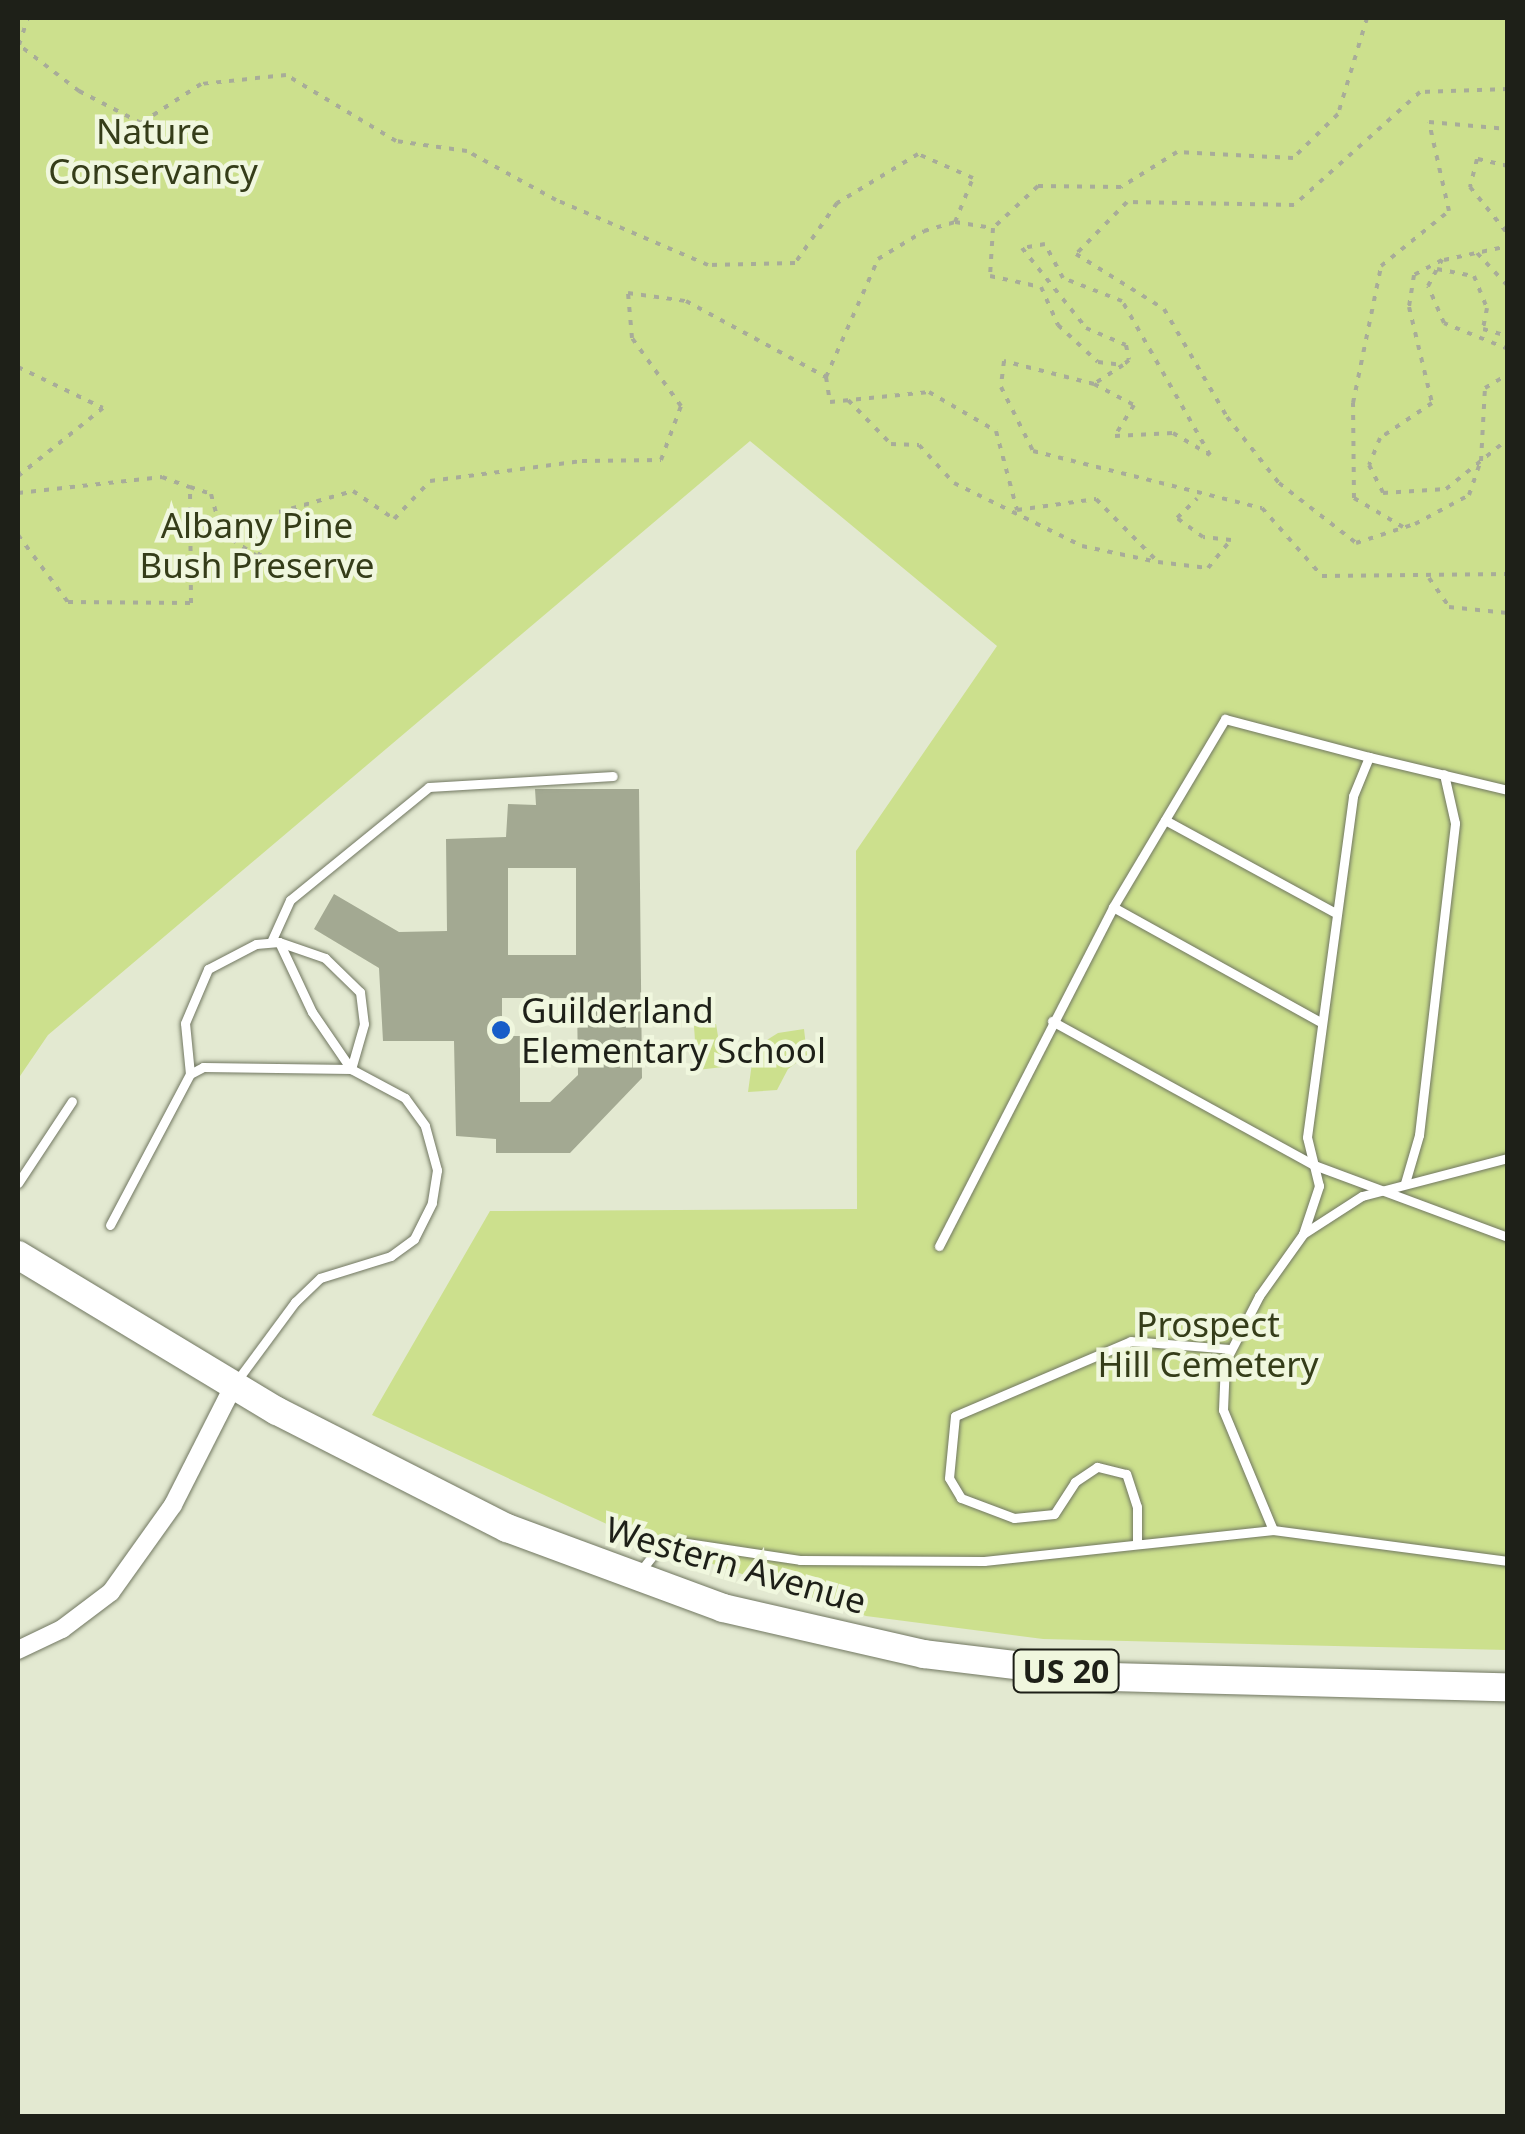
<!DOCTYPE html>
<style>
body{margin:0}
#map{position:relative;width:1525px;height:2134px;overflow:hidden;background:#e3e9d1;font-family:"Noto Sans",sans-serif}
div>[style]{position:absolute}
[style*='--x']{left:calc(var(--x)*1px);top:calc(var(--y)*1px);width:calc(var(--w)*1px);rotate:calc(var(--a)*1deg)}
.green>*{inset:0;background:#cce08d}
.building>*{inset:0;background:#a3a992}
.path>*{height:4px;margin-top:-2px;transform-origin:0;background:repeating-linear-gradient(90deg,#a8ac99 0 5px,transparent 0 13px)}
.roads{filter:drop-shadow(0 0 2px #717761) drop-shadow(0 0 2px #717761)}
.service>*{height:9px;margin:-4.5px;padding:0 4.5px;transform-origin:4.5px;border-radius:4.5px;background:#fff}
.minor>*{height:18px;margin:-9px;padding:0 9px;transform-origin:9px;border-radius:9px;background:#fff}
.primary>*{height:28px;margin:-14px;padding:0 14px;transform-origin:14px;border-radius:14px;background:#fff}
.dots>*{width:28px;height:28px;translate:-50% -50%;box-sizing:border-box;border:5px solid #f0f7de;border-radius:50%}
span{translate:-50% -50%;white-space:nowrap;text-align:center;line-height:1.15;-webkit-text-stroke:9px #f0f7de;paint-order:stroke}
.shield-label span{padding:2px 8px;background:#f0f7de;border:2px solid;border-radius:8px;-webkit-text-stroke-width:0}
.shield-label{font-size:32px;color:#1e2018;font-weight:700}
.park-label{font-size:35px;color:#353d19}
.poi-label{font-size:35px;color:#1e2018}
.left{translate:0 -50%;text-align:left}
.street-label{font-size:35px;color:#1e2018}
.frame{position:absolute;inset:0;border:20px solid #1e2018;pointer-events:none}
</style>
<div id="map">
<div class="green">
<div style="clip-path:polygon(18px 18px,1507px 18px,1507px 1650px,1043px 1639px,866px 1616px,639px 1539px,372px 1415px,490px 1211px,857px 1209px,856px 851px,997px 646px,750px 441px,48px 1035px,18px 1079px)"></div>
<div style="clip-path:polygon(716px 1024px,723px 1067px,697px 1070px,694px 1026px)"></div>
<div style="clip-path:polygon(804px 1029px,807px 1055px,788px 1069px,777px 1090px,748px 1092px,754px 1048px,778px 1033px)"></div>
</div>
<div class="building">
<div style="clip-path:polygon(evenodd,535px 789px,639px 789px,642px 1078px,570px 1153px,496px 1153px,496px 1139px,456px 1136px,454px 1041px,383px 1041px,379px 968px,314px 929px,334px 894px,399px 932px,447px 931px,446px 839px,506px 837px,508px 804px,536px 805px,535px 789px,508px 868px,576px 868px,576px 955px,508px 955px,508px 868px,535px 789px,502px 998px,577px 998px,578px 1075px,550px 1102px,520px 1102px,520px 1036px,502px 1036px,502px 998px)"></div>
</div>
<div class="path">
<div style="--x:1367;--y:18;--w:100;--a:106.8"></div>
<div style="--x:1338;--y:114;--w:63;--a:135.6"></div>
<div style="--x:1293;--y:158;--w:116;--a:-177"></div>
<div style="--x:1177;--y:152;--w:66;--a:148"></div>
<div style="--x:1121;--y:187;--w:83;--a:-179.3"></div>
<div style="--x:1038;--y:186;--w:62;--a:137"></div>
<div style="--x:993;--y:228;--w:48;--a:93.6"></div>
<div style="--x:990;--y:276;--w:52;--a:12.2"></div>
<div style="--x:1041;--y:287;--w:42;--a:65.9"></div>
<div style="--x:1058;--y:325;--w:54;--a:42.8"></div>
<div style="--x:1098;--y:362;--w:25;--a:7"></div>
<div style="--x:1123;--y:365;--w:35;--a:147"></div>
<div style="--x:1094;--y:384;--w:93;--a:-165.7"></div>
<div style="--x:1004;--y:361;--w:26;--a:97"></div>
<div style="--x:1001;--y:387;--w:72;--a:63.4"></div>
<div style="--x:1033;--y:451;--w:236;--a:14"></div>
<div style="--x:1262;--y:508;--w:91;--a:48.6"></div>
<div style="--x:1322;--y:576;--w:186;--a:-0.6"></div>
<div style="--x:1508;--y:89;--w:88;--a:178"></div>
<div style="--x:1420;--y:92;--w:169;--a:138.1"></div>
<div style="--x:1294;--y:205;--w:167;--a:-179"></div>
<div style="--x:1127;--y:202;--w:73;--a:134.4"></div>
<div style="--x:1076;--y:254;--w:104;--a:32"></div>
<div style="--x:1164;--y:309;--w:125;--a:59.7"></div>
<div style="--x:1227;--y:417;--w:84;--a:51.8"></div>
<div style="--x:1279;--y:483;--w:98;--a:37.9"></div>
<div style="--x:1356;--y:543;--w:62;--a:-17.9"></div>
<div style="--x:1415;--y:524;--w:61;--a:-28.2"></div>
<div style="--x:1469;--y:495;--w:36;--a:-71"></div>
<div style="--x:1481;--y:461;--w:73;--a:-86.9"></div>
<div style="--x:1485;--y:388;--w:27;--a:-31"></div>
<div style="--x:1508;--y:166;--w:32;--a:-167"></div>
<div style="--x:1477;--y:159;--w:29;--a:104"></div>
<div style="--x:1470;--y:187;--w:60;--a:51"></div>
<div style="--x:955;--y:222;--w:38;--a:9"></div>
<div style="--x:1477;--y:253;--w:45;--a:46.8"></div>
<div style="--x:1444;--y:260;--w:66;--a:-12.3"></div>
<div style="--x:1437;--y:269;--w:38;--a:11"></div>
<div style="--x:1474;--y:276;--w:35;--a:68"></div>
<div style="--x:1487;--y:308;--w:21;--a:101"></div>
<div style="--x:1483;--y:329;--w:26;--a:16"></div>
<div style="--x:1508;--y:349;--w:69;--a:-157.9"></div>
<div style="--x:1444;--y:323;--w:40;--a:-113.4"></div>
<div style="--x:1428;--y:286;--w:30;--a:-62"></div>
<div style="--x:1442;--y:260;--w:32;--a:152"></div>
<div style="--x:1414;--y:275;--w:32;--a:99"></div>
<div style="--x:1409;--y:307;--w:99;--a:76.5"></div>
<div style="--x:1432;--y:403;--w:63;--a:146.1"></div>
<div style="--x:1380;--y:438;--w:29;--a:112"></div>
<div style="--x:1369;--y:465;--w:31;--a:63"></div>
<div style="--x:1383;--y:493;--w:63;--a:-3.6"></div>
<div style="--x:1446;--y:489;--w:80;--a:-38.9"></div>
<div style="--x:18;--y:367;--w:94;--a:25.8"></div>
<div style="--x:103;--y:408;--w:109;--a:141.3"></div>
<div style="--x:826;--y:377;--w:25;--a:81"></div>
<div style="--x:830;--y:402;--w:100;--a:-5.8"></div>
<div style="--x:929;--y:392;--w:78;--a:30.2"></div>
<div style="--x:996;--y:431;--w:82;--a:75.1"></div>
<div style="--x:1017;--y:510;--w:80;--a:-7.9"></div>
<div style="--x:1096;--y:499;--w:88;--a:45.5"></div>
<div style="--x:1158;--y:562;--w:50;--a:6.8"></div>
<div style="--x:1208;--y:568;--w:36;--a:-51"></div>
<div style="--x:1231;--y:540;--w:28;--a:-174"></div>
<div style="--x:1203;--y:537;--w:32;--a:-144"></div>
<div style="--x:1177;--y:518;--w:28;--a:-44"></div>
<div style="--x:1094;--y:384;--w:45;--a:27.7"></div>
<div style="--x:1134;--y:405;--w:36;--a:122"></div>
<div style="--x:1115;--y:436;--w:58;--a:-3"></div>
<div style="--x:1173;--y:433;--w:43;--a:30.7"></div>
<div style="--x:1210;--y:455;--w:177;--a:-119.7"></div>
<div style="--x:1122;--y:301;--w:63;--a:-158.7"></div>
<div style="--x:1063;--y:278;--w:38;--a:-118"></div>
<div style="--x:1045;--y:244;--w:23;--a:170"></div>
<div style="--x:1022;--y:248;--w:102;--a:51.3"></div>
<div style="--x:1086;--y:328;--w:43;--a:23"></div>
<div style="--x:1126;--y:345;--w:15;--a:79"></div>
<div style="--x:1129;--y:360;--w:8;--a:140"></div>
<div style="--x:848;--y:400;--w:62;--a:45.7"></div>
<div style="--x:891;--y:444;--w:28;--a:2"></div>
<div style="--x:919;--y:445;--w:52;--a:47.4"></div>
<div style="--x:954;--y:483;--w:143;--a:26.2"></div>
<div style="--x:1082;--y:546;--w:77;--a:12"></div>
<div style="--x:18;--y:493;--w:145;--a:-6.3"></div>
<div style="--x:162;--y:477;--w:30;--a:20"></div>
<div style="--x:18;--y:517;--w:18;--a:90"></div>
<div style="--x:18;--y:535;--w:84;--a:53.3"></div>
<div style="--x:68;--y:602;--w:123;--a:0.5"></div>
<div style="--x:191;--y:603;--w:116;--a:-90.5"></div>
<div style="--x:190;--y:487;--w:22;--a:18"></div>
<div style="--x:211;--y:494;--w:39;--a:75"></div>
<div style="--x:221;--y:532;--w:45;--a:34"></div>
<div style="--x:258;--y:557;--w:50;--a:-65"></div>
<div style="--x:279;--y:512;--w:77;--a:-15.8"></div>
<div style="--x:353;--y:491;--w:50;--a:34.3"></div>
<div style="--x:394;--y:519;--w:52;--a:-46.5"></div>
<div style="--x:430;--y:481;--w:153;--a:-7.5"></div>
<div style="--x:582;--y:461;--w:79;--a:-0.7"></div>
<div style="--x:661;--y:460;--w:58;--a:-69.7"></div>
<div style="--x:681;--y:406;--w:84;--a:-125.8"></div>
<div style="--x:632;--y:338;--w:45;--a:-95.1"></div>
<div style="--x:628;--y:293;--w:59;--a:7.9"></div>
<div style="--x:686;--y:301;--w:159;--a:28.5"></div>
<div style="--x:826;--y:377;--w:129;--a:-66.2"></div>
<div style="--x:878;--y:259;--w:54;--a:-31.3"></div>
<div style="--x:924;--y:231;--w:32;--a:-16"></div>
<div style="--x:955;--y:222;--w:48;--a:-67.8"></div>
<div style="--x:973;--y:178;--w:60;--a:-156.4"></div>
<div style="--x:918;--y:154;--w:95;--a:148.8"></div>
<div style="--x:837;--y:203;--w:73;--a:125"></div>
<div style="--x:795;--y:263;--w:87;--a:178.7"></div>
<div style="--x:708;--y:265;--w:165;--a:-156.8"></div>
<div style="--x:556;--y:200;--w:102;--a:-151.2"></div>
<div style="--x:467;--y:151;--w:72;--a:-172"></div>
<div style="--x:396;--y:141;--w:128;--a:-149"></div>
<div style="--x:286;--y:75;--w:85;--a:174"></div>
<div style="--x:201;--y:84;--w:72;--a:147"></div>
<div style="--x:141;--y:123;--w:70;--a:-152.7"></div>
<div style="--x:79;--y:91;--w:76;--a:-142.5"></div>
<div style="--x:19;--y:45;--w:28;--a:-72"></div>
<div style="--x:1403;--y:527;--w:57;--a:-149.4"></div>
<div style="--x:1354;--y:498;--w:95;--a:-90.6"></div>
<div style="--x:1353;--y:403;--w:140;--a:-78.4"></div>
<div style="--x:1381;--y:266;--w:87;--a:-39"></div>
<div style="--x:1449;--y:211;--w:91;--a:-102.7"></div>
<div style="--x:1429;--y:122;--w:79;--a:5.1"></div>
<div style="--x:1429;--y:578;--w:35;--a:55"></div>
<div style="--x:1449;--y:607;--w:59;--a:5.8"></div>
</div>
<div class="roads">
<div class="service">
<div style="--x:1165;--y:820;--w:192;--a:28.6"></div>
<div style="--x:1113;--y:907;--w:239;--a:29"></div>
<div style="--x:271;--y:942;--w:46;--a:-65.7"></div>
<div style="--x:290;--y:900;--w:179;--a:-39.1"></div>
<div style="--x:429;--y:787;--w:184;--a:-3.4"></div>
<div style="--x:279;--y:942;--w:77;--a:64.8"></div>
<div style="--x:312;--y:1012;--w:69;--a:55.6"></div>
<div style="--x:1052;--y:1021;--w:299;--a:28.8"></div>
<div style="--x:1314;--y:1165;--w:207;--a:20.4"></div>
<div style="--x:190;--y:1074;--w:51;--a:-95.6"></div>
<div style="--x:185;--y:1023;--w:59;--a:-66.9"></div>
<div style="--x:208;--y:969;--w:54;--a:-27.5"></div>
<div style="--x:256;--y:944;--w:23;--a:-5"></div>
<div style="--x:279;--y:942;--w:49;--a:19.2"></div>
<div style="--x:325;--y:958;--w:49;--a:44.2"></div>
<div style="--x:360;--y:992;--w:32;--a:83"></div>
<div style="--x:364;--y:1024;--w:47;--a:106.1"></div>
<div style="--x:18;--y:1183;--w:98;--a:-56.6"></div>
<div style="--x:1405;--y:1183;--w:50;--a:-73.7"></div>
<div style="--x:1419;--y:1135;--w:314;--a:-83.4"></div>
<div style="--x:1455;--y:823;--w:50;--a:-102.7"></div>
<div style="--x:110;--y:1225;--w:171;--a:-62.1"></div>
<div style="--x:190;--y:1074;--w:15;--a:-28"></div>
<div style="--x:203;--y:1067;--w:148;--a:0.8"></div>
<div style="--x:351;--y:1069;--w:61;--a:28.2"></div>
<div style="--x:405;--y:1098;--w:34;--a:54"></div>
<div style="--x:425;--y:1126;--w:46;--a:74.7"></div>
<div style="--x:437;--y:1170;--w:33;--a:99"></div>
<div style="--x:432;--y:1203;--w:40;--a:116.6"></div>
<div style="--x:414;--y:1239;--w:29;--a:144"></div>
<div style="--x:391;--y:1256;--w:74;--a:162.8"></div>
<div style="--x:320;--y:1278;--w:35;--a:136"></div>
<div style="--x:295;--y:1302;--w:101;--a:126.5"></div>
<div style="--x:1303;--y:1234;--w:70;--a:-32.8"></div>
<div style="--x:1362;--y:1196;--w:151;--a:-14.6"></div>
<div style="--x:939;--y:1246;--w:381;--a:-62.8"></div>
<div style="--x:1113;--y:907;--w:219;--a:-59.2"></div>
<div style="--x:1225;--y:719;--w:149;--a:14.8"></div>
<div style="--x:1273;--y:1530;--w:130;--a:-112.6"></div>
<div style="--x:1223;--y:1410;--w:48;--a:-87.6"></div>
<div style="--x:1225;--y:1362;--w:74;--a:-62.7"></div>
<div style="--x:1259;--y:1296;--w:76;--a:-54.6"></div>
<div style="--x:1303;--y:1234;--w:51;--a:-71.6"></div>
<div style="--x:1319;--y:1186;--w:50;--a:-103.8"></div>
<div style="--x:1307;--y:1137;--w:344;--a:-82.3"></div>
<div style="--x:1353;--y:796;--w:42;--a:-67.7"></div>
<div style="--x:1369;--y:757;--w:143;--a:13.4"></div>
<div style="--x:1137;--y:1544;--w:37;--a:-90"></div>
<div style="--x:1137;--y:1507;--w:35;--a:-108"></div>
<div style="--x:1126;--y:1474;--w:30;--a:-166"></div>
<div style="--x:1097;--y:1467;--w:27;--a:146"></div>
<div style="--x:1075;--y:1482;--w:38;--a:123"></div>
<div style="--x:1054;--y:1514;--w:40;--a:174.3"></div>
<div style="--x:1014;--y:1518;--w:57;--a:-159.3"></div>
<div style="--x:961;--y:1498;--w:23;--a:-121"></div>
<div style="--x:949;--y:1478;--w:62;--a:-84.5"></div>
<div style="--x:955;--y:1416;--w:191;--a:-23.1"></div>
<div style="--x:1131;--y:1341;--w:100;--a:4.6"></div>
<div style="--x:639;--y:1573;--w:36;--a:-52"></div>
<div style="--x:661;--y:1545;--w:19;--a:-9"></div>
<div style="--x:680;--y:1542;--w:121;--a:8.5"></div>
<div style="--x:800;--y:1560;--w:184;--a:0.3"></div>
<div style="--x:984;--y:1561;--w:291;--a:-6.1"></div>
<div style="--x:1273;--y:1530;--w:237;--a:7.5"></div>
</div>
<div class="minor">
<div style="--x:18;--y:1650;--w:49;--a:-25.5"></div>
<div style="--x:62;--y:1629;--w:61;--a:-37.1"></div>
<div style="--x:111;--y:1592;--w:107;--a:-54.5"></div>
<div style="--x:173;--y:1505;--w:135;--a:-63.1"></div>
</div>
<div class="primary">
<div style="--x:18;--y:1255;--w:302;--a:31.1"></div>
<div style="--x:277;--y:1411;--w:258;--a:27"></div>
<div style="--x:507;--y:1528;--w:230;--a:20.3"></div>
<div style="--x:723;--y:1608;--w:206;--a:12.9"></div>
<div style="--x:924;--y:1654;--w:192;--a:6.9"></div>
<div style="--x:1115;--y:1677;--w:393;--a:1.5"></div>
</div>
</div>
<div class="dots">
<div style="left:501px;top:1030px;background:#165dc8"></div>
</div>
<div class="shield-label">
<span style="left:1066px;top:1671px">US 20</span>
</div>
<div class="park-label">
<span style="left:153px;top:151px">Nature<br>Conservancy</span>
<span style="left:257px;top:545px">Albany Pine<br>Bush Preserve</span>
<span style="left:1208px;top:1344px">Prospect<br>Hill Cemetery</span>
</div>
<div class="poi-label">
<span class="left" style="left:521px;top:1030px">Guilderland<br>Elementary School</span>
</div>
<div class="street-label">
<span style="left:736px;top:1565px;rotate:16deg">Western Avenue</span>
</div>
<div class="frame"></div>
</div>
